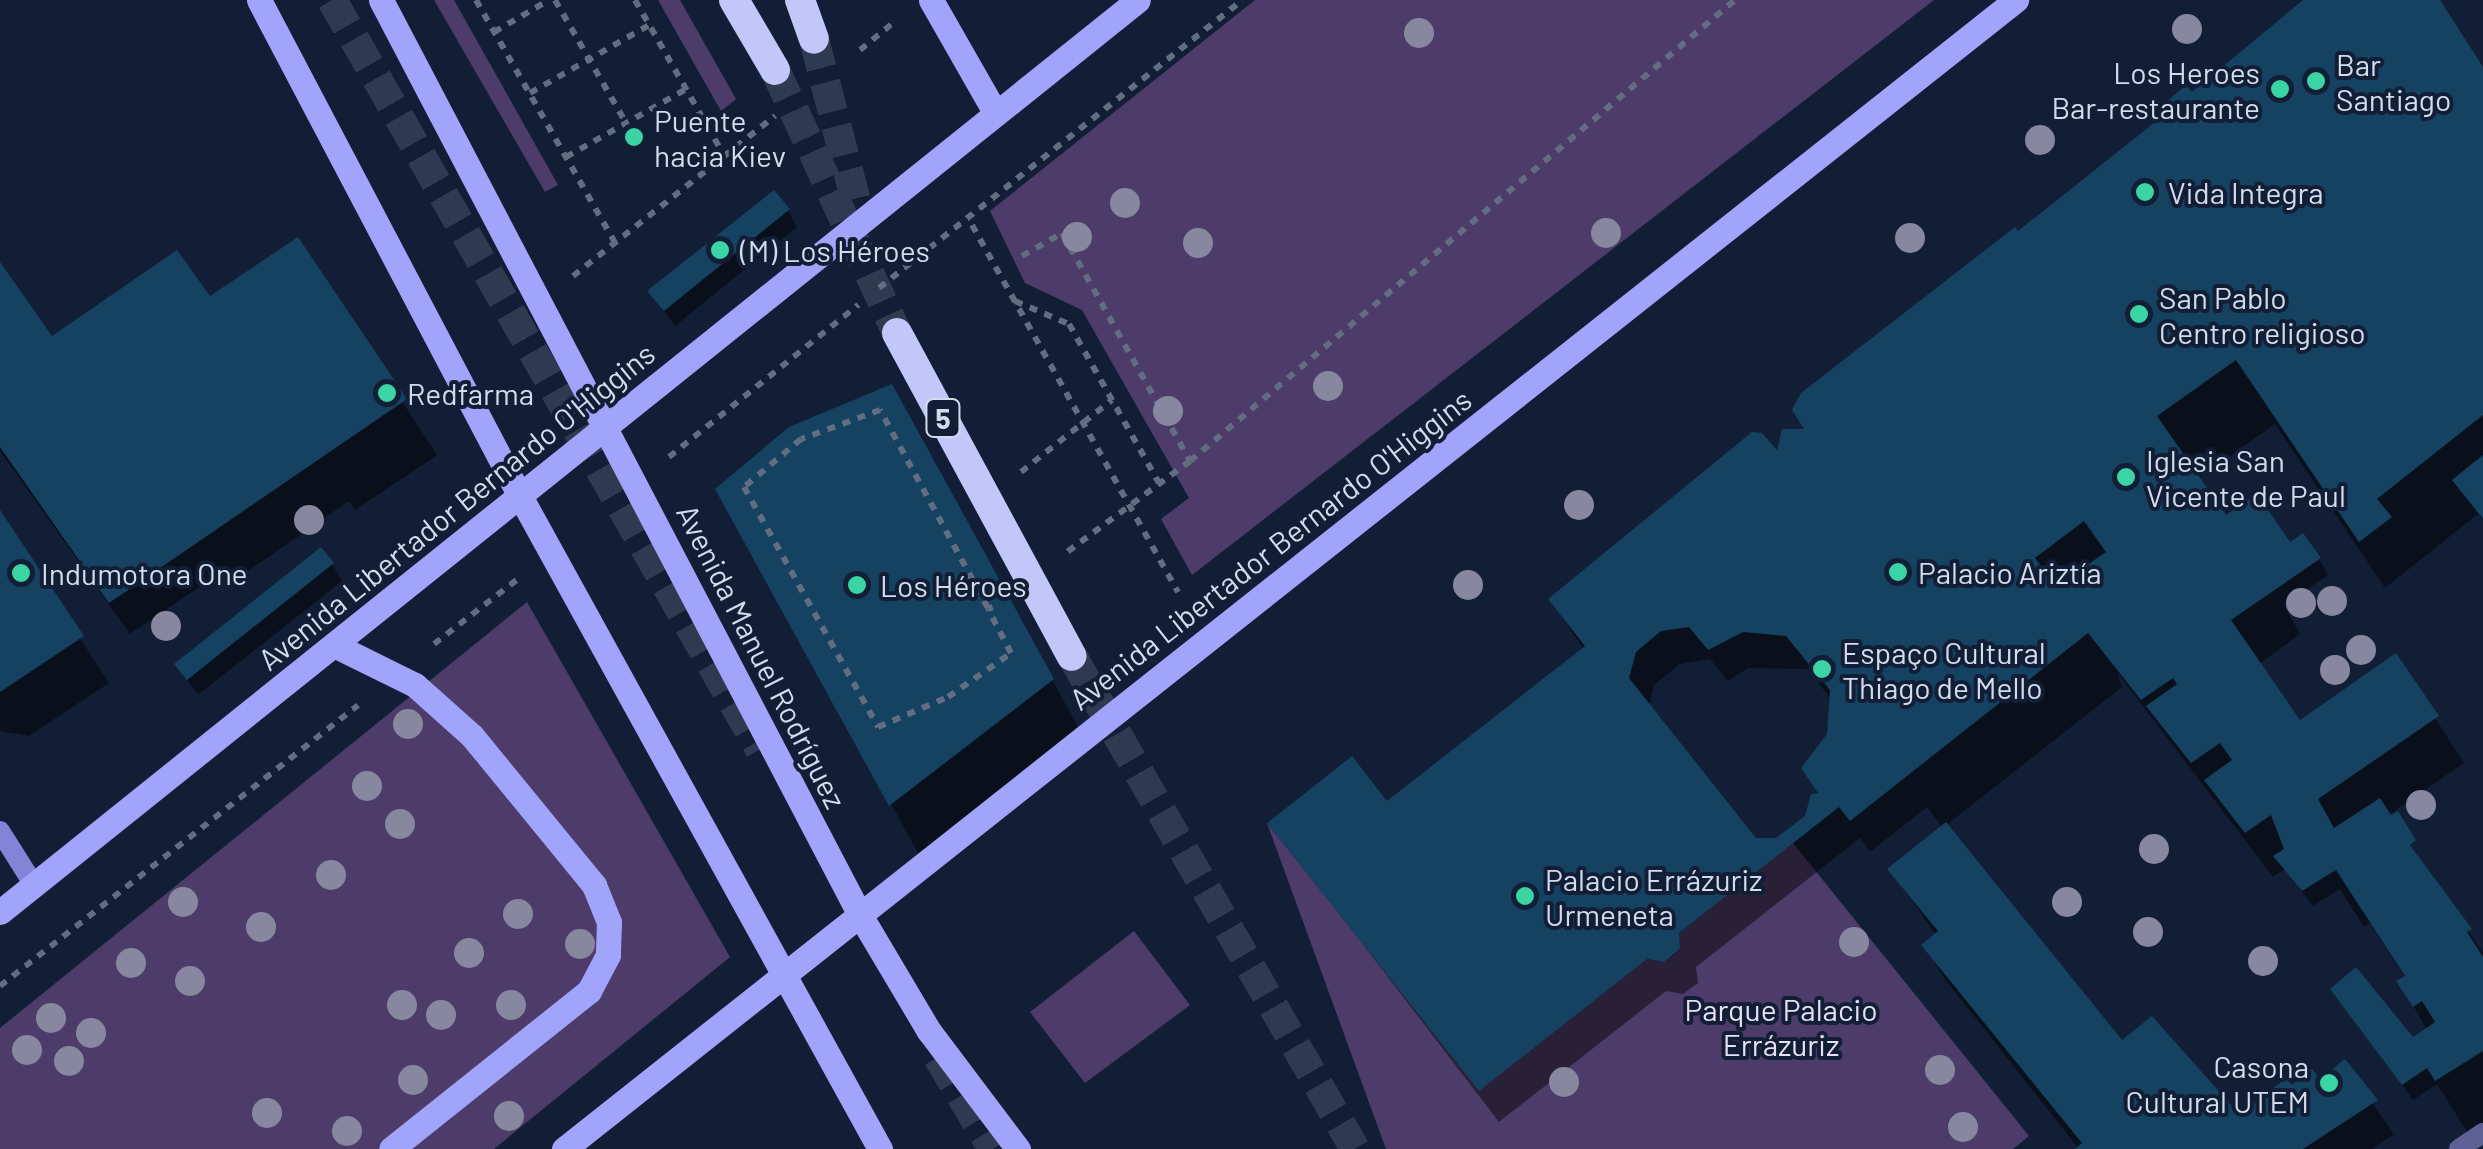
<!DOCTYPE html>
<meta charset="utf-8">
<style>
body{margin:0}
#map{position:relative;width:2483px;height:1149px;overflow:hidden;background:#121e36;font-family:Barlow,sans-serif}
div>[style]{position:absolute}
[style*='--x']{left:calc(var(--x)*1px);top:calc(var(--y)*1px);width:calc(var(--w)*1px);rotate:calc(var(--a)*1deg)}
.green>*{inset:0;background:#4d3c6a}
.shadow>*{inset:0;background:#0007}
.building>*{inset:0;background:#154261}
.highway-tunnel>*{height:30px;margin-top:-15px;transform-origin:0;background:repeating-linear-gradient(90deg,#2f3a51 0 30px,transparent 0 45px)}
.path>*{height:6px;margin-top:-3px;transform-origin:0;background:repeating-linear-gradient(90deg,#626d81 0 8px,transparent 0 16px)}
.street>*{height:20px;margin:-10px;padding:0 10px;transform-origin:10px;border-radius:10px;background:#5e6093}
.secondary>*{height:20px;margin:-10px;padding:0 10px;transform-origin:10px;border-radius:10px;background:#8284d7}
.primary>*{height:25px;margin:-12.5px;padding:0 12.5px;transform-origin:12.5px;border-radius:12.5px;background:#a0a4fa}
.highway>*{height:30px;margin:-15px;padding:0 15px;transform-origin:15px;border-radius:15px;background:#c2c6f9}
.trees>*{width:30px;height:30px;margin:-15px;border-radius:50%;background:#87889f}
.dots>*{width:28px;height:28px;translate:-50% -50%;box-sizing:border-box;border:5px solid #121e36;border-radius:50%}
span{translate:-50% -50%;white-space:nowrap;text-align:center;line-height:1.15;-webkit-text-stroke:8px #121e36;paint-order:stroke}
.shield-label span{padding:2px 8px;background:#121e36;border:2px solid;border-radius:8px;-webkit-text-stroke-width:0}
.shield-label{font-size:28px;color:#d2dcec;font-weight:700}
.poi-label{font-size:30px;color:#d2dcec}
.left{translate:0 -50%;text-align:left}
.right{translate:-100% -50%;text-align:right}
.street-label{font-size:30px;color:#d2dcec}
.park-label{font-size:30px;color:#e6dff5}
</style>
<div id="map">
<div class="green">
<div style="clip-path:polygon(434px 0,454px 0,558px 185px,545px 192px)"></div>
<div style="clip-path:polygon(658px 0,680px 0,736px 99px,721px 111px)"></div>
<div style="clip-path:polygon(1255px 0,1934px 0,1192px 575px,1161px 519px,1189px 498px,1082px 310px,1025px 283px,990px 211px)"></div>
<div style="clip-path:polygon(527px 602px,730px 957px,494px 1149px,0 1149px,0 1028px)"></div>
<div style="clip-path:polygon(1267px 823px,1479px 1090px,1647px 959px,1664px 962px,1680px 950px,1679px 933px,1793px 843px,2029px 1136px,2013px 1149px,1386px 1149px)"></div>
<div style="clip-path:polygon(1134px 931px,1190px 1005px,1085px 1083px,1030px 1012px)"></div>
</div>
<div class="shadow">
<div style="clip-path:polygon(evenodd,2307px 0,2437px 0,2483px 72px,2483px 520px,2478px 514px,2385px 588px,2275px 424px,2198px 479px,2232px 528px,2319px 559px,2328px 575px,2284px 605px,2300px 634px,2259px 664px,2300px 724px,2396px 657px,2464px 763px,2390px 814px,2483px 953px,2483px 1126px,2469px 1135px,2437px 1084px,2413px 1100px,2333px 989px,2412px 1040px,2427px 1030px,2400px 982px,2406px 979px,2370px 923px,2364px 927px,2340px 889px,2313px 906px,2284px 869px,2273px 877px,2117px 672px,2122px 687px,1945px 826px,2122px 1043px,2240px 1118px,2292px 1088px,2319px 1082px,2344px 1063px,2394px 1134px,2372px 1149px,2079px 1149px,1944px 978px,1925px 945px,1936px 935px,1891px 870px,1943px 828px,1927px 807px,1870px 852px,1860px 838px,1696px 967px,1698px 983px,1683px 994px,1666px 991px,1499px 1122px,1270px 823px,1387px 805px,1584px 650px,1551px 600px,1778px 456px,2018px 235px,2307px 0,1710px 659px,1728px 681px,1748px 668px,1807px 669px,1835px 704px,1820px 795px,1807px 818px,1771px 842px,1755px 840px,1649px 706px,1654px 685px,1680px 664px,1710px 659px)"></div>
<div style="clip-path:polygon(788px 211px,797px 227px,675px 326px,650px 291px)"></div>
<div style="clip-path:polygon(297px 240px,437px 455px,355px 510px,349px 501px,225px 587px,217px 575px,130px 634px,0 451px,0 266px,51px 339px,216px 310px)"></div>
<div style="clip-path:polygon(923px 443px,1083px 736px,922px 860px,718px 490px)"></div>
<div style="clip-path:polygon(0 515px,109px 683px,29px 736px,0 731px)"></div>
<div style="clip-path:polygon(332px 564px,342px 581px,198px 695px,177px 665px)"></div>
</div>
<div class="building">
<div style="clip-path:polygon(evenodd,2303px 0,2440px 0,2483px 67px,2483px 415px,2377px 499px,2392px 517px,2359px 542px,2236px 360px,2157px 416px,2226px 515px,2257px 494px,2290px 542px,2303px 533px,2321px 558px,2231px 620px,2300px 720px,2396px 653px,2439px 716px,2318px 799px,2334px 828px,2380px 798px,2391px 815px,2398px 811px,2416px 840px,2410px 845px,2472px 929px,2467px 932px,2483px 957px,2483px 1051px,2435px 1081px,2427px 1068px,2402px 1085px,2330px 989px,2356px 967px,2413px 1037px,2435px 1022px,2422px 1001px,2413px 1007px,2396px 981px,2405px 976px,2336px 870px,2302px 891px,2273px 856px,2284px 849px,2271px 815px,2245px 833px,2204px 780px,2232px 760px,2220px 743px,2191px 763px,2146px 706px,2177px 684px,2173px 678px,2141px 700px,2088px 633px,1850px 821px,1839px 807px,1679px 933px,1680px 949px,1664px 962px,1647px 959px,1479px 1091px,1267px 823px,1352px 756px,1387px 801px,1585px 646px,1548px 599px,1752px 432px,1762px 433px,1777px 450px,1782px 429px,1804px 429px,1792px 410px,1801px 393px,2015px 227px,2018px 231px,2164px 115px,2159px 108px,2186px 85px,2192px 92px,2303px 0,2084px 521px,2106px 552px,2057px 586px,2035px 558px,2084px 521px,2303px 0,1689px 627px,1708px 650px,1743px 632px,1786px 636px,1830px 690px,1827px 734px,1801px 768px,1818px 793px,1811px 794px,1805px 816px,1776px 838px,1756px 838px,1629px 678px,1636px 652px,1661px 631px,1689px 627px)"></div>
<div style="clip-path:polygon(774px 190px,790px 209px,664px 311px,647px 291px)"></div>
<div style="clip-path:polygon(298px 237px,407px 399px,109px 603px,0 447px,0 262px,52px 336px,177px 250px,210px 296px)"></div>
<div style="clip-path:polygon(892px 384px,1054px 679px,889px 806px,715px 489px,789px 427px)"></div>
<div style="clip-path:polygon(2483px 455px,2483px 519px,2452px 480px)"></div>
<div style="clip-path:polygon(0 510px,84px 636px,0 692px)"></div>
<div style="clip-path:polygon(321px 547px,334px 563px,187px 680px,174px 664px)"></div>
<div style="clip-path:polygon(1946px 822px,2122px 1040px,2152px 1016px,2240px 1115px,2286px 1078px,2292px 1085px,2312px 1069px,2320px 1079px,2345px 1059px,2378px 1100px,2303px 1149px,2075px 1149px,2082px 1143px,1921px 945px,1938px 931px,1887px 869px)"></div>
</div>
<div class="highway-tunnel">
<div style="--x:332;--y:0;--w:863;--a:60.26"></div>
<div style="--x:814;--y:39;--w:192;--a:75.5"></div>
<div style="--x:775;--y:70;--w:290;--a:65.1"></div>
<div style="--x:1072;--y:656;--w:568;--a:60.14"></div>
<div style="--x:938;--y:1057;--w:107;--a:59.1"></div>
</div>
<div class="path">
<div style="--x:476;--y:0;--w:280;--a:60.2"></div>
<div style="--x:555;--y:0;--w:142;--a:60"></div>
<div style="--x:635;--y:0;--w:181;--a:60.2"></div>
<div style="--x:494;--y:32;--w:64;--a:-30.2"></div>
<div style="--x:860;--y:50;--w:43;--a:-39.3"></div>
<div style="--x:530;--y:93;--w:137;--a:-29.7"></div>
<div style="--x:566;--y:157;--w:138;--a:-29.5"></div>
<div style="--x:972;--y:225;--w:421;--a:60.7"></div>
<div style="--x:1022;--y:256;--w:46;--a:-29.9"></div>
<div style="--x:1062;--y:233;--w:261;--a:60.7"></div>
<div style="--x:1190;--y:461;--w:153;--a:143.5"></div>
<div style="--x:573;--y:276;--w:258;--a:-38.4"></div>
<div style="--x:879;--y:288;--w:464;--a:-38.4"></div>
<div style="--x:1015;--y:301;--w:59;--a:23.1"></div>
<div style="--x:1069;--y:324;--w:183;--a:60.5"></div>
<div style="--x:669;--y:457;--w:243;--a:-38.8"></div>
<div style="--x:1190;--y:461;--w:714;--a:-40.23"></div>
<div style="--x:1021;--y:472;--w:116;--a:-38.4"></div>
<div style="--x:988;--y:608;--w:226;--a:-118.6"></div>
<div style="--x:880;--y:410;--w:84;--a:159.8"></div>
<div style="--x:801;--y:439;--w:75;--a:139.9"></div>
<div style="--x:744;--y:487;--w:275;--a:60.8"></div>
<div style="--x:878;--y:727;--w:76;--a:-23.2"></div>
<div style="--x:948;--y:697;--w:77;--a:-34.9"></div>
<div style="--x:1011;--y:653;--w:50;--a:-117.6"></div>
<div style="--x:988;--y:609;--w:5;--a:-22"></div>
<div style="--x:434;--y:644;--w:108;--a:-37.8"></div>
<div style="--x:0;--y:986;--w:455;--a:-38.1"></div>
</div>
<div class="street">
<div style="--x:2459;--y:1149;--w:29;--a:-34"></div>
</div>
<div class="secondary">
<div style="--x:0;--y:831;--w:64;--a:57.8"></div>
</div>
<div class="primary">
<div style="--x:259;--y:0;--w:560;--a:62.25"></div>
<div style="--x:520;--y:496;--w:746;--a:61.13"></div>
<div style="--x:381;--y:0;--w:1033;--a:62.37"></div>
<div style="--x:860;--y:915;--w:135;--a:59.3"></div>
<div style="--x:929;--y:1031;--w:148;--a:53"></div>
<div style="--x:931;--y:0;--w:129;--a:60.3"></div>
<div style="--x:334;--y:645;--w:90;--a:26.3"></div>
<div style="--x:415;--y:685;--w:76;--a:41.8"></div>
<div style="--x:472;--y:736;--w:193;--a:50.7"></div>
<div style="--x:594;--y:885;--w:40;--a:68"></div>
<div style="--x:609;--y:922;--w:33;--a:92"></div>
<div style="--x:608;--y:955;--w:41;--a:117.8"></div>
<div style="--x:589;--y:991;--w:253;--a:141.4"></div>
<div style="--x:0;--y:912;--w:1458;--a:-38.71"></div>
<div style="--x:564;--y:1149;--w:1852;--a:-38.36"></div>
</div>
<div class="highway">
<div style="--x:734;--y:0;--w:81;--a:59.6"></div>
<div style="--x:800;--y:0;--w:41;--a:70.3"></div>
<div style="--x:897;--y:333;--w:367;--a:61.6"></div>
</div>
<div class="trees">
<div style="left:2187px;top:29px"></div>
<div style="left:1419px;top:33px"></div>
<div style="left:2040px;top:140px"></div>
<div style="left:1125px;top:203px"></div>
<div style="left:1606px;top:233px"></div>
<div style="left:1077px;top:237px"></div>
<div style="left:1910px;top:238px"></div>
<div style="left:1198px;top:243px"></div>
<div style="left:1328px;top:386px"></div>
<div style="left:1168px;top:411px"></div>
<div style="left:1579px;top:505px"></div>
<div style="left:309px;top:520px"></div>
<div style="left:1468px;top:585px"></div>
<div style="left:2332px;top:601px"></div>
<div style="left:2301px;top:603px"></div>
<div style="left:166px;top:626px"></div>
<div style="left:2361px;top:650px"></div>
<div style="left:2335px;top:670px"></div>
<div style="left:408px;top:724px"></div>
<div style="left:367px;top:786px"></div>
<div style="left:2421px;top:805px"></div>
<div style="left:400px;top:824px"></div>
<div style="left:2154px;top:849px"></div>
<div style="left:331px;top:875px"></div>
<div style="left:183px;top:902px"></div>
<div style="left:2067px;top:902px"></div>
<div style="left:518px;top:914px"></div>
<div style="left:261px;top:927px"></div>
<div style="left:2148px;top:932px"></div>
<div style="left:1854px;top:942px"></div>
<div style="left:580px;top:944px"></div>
<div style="left:469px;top:953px"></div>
<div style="left:2263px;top:961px"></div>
<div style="left:131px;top:963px"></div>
<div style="left:190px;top:981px"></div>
<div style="left:402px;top:1005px"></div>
<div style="left:511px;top:1005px"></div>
<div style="left:441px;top:1015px"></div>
<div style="left:51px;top:1018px"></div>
<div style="left:91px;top:1033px"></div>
<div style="left:27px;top:1050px"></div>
<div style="left:69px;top:1061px"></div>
<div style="left:1940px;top:1070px"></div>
<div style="left:413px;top:1080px"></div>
<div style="left:1564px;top:1082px"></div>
<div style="left:267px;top:1113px"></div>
<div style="left:509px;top:1116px"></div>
<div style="left:1963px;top:1127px"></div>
<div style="left:347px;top:1131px"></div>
</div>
<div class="dots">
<div style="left:2316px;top:81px;background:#3bd4a4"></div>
<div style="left:2280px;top:89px;background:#3bd4a4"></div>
<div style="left:634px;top:137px;background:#3bd4a4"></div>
<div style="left:2145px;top:192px;background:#3bd4a4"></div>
<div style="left:720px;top:250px;background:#3bd4a4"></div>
<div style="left:2139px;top:314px;background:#3bd4a4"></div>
<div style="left:387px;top:393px;background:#3bd4a4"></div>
<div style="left:2126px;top:477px;background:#3bd4a4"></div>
<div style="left:1898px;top:572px;background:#3bd4a4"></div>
<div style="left:21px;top:573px;background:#3bd4a4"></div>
<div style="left:857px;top:585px;background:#3bd4a4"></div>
<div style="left:1822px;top:669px;background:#3bd4a4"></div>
<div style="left:1525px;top:896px;background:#3bd4a4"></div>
<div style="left:2329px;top:1083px;background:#3bd4a4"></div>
</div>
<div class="shield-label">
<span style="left:943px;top:418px">5</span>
</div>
<div class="poi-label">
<span class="left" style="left:2336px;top:81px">Bar<br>Santiago</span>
<span class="right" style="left:2260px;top:89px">Los Heroes<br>Bar-restaurante</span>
<span class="left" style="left:654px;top:137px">Puente<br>hacia Kiev</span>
<span class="left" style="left:2168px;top:192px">Vida Integra</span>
<span class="left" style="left:740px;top:250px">(M) Los Héroes</span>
<span class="left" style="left:2159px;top:314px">San Pablo<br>Centro religioso</span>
<span class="left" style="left:407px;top:393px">Redfarma</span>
<span class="left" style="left:2146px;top:477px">Iglesia San<br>Vicente de Paul</span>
<span class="left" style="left:1918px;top:572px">Palacio Ariztía</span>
<span class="left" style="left:41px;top:573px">Indumotora One</span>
<span class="left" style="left:880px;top:585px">Los Héroes</span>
<span class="left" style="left:1842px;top:669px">Espaço Cultural<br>Thiago de Mello</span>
<span class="left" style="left:1545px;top:896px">Palacio Errázuriz<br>Urmeneta</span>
<span class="right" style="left:2309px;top:1083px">Casona<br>Cultural UTEM</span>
</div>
<div class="street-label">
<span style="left:456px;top:506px;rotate:-39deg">Avenida Libertador Bernardo O'Higgins</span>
<span style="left:1270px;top:549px;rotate:-38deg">Avenida Libertador Bernardo O'Higgins</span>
<span style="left:762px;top:656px;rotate:63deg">Avenida Manuel Rodríguez</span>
</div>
<div class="park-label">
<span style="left:1781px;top:1026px">Parque Palacio<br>Errázuriz</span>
</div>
</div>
